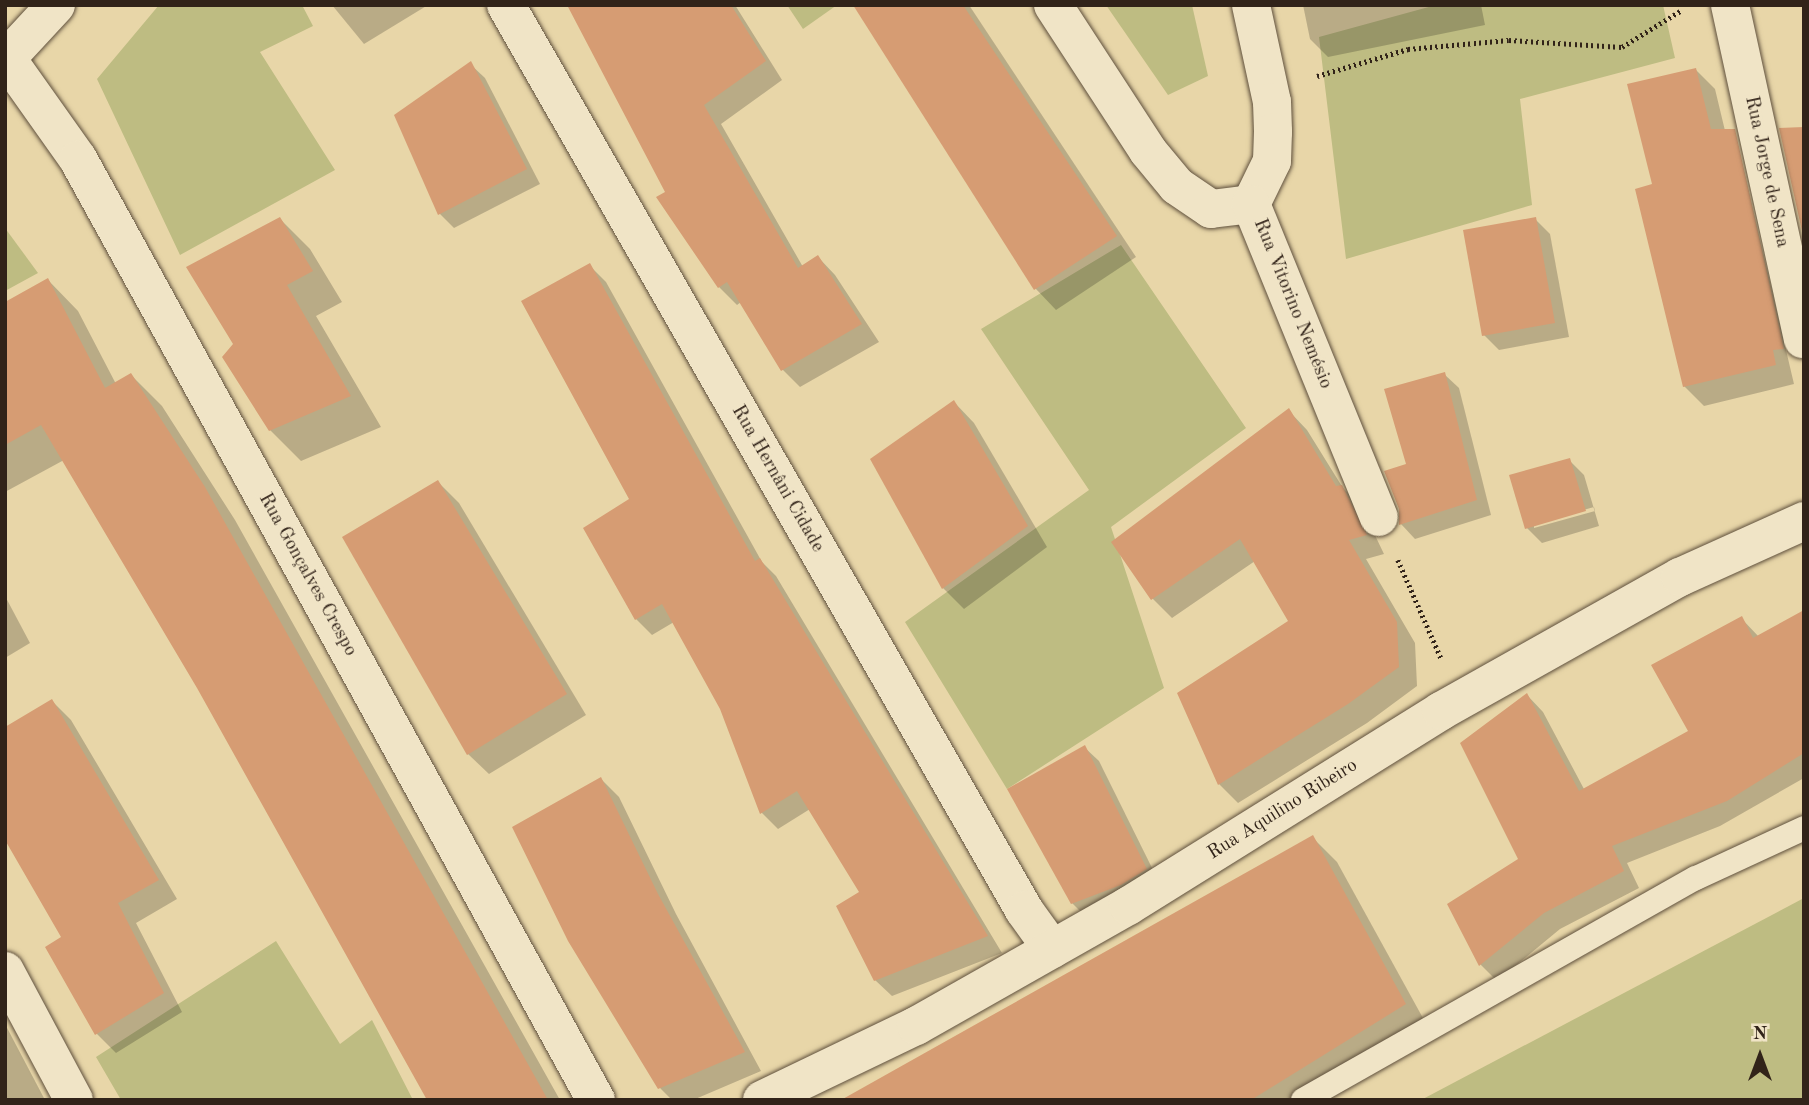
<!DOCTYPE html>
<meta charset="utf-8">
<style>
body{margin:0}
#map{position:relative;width:1809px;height:1105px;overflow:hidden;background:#e8d6a8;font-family:"Old Standard TT",serif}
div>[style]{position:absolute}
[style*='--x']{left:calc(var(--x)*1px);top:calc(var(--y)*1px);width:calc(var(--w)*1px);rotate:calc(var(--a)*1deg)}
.green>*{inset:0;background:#bebc82}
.shadow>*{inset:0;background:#0003}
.building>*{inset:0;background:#d69c73}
.path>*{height:4.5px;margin-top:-2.25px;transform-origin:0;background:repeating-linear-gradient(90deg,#312319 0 2px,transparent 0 5.5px)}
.roads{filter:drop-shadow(0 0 2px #5f503d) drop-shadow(0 0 2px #5f503d)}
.lane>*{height:24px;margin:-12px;padding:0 12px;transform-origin:12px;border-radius:12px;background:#f0e4c6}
.street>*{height:38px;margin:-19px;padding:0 19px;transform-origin:19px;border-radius:19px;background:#f0e4c6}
.secondary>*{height:38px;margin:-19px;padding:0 19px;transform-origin:19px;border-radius:19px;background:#f0e4c6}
span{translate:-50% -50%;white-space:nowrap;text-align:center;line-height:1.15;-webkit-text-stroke:5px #f0e4c6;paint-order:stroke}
.street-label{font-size:19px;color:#312319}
.frame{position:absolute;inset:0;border:7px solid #312319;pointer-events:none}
.north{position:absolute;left:1725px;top:1021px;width:70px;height:70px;-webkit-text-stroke:5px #f0e4c6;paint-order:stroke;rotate:0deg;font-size:19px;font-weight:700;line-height:28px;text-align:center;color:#312319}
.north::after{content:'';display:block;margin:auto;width:24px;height:32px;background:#312319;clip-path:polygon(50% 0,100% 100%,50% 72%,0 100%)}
</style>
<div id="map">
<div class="green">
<div style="clip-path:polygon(159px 5px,302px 5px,313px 26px,260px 52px,335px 170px,180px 255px,97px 79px)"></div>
<div style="clip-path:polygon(787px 5px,837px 5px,803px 29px)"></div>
<div style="clip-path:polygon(1106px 5px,1192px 5px,1208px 76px,1168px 95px)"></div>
<div style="clip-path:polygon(1436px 5px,1663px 5px,1675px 58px,1520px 99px,1532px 205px,1346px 259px,1319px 37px)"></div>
<div style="clip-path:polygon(5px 228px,38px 273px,5px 291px)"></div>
<div style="clip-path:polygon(1121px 245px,1246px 428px,1111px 527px,1164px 688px,1007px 789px,905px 622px,1089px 490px,981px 329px)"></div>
<div style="clip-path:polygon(1804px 898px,1804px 1100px,1421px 1100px)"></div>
<div style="clip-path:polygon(276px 941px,340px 1044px,372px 1020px,413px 1100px,121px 1100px,96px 1057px)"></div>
</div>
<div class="shadow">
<div style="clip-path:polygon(332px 5px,428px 5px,364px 44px)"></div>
<div style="clip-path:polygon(569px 5px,735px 5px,782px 80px,721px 124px,803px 267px,818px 257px,835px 275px,879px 342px,800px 387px,783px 370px,741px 302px,737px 305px,719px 287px)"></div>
<div style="clip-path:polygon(856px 5px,969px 5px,1136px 257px,1056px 310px,1036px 289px)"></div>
<div style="clip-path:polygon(1303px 5px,1481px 5px,1485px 25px,1328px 57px,1310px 39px)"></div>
<div style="clip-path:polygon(470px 64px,485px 78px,540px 184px,454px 228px,440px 214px)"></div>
<div style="clip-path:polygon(1696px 70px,1715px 89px,1727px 139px,1739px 150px,1794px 384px,1704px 406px,1684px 386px,1654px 186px)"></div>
<div style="clip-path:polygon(280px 219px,310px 249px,342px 302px,316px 316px,381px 427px,301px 461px,270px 430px,235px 344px)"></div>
<div style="clip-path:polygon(1535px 219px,1550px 234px,1569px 337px,1499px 350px,1484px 335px)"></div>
<div style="clip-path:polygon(590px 266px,606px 282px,762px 562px,776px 576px,1002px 953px,892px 996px,875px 980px,861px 892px,810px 809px,778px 829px,762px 813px,722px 708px,674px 622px,652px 635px,636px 619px,632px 500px)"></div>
<div style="clip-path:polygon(48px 280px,78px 311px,116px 384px,131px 375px,162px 406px,235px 520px,560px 1100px,428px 1100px,199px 687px,64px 460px,5px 492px,5px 304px)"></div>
<div style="clip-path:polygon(1444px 374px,1459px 388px,1491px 515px,1415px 539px,1401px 524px,1408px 465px)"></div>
<div style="clip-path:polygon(954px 402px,974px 423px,1047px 547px,964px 609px,943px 588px)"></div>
<div style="clip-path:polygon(1289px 411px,1307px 430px,1343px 488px,1361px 506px,1384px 554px,1366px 559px,1415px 643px,1417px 686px,1367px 723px,1238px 803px,1219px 784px,1290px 621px,1255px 561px,1172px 618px,1153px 599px,1114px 542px)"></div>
<div style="clip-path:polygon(evenodd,1569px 460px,1584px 475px,1599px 526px,1542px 543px,1527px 528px,1569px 460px,1594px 507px,1595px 511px,1534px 528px,1534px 524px,1594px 507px)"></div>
<div style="clip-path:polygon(438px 482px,459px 503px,586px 715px,489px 774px,468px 754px)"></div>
<div style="clip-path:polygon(5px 596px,30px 643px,5px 658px)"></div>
<div style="clip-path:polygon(1804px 612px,1804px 778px,1720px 826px,1627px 863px,1639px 888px,1560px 929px,1497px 981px,1481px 965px,1449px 905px,1520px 859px,1527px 695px,1543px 712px,1584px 789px,1691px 731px,1741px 618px,1759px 637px)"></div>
<div style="clip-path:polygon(52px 701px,71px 720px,177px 899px,136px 923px,182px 1012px,116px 1053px,97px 1034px)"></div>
<div style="clip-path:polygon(1084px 747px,1099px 761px,1160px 884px,1087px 918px,1072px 903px)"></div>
<div style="clip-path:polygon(601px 779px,619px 797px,676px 914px,761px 1071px,693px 1100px,672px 1100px,660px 1088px)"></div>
<div style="clip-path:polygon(1313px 838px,1337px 862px,1429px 1029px,1315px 1100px,844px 1100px)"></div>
<div style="clip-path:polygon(5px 1024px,45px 1100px,5px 1100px)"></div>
</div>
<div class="building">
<div style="clip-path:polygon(567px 5px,731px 5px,766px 61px,704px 105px,798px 268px,818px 255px,862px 324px,781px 371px,727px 282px,718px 288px,656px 197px,665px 192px)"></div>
<div style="clip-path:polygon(853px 5px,963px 5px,1117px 236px,1034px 290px)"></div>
<div style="clip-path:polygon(471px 61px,527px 169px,438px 215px,394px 115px)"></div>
<div style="clip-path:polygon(1696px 68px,1711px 129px,1735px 129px,1784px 349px,1773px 350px,1776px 365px,1683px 387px,1635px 189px,1652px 184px,1627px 84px)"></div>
<div style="clip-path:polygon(1804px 127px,1804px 240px,1779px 128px)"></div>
<div style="clip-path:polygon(280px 217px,313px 271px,287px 285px,351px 396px,269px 431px,222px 357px,233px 344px,186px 267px)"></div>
<div style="clip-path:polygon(1536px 217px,1555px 323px,1482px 336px,1463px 230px)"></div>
<div style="clip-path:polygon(590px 263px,755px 561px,760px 558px,988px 936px,874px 981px,836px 906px,859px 892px,797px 791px,760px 814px,720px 709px,662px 604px,635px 620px,583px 528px,629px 499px,521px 301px)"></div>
<div style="clip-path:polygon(48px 278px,105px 388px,131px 373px,205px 487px,548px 1100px,427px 1100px,197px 688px,41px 425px,5px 445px,5px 302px)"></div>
<div style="clip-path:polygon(1445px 372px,1477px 500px,1399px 525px,1399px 509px,1384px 471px,1406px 464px,1384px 389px)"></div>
<div style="clip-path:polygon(954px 400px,1028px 526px,942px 589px,870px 459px)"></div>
<div style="clip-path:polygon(1289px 408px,1336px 486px,1342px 485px,1367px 535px,1349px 540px,1397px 622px,1399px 667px,1348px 704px,1218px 785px,1177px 693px,1288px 621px,1240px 539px,1151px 600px,1111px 542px)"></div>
<div style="clip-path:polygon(1570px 458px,1586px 511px,1525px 529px,1509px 475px)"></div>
<div style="clip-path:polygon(438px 480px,567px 694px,467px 755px,342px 537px)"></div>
<div style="clip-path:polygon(1804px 610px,1804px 753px,1727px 801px,1612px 846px,1624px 871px,1544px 913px,1479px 966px,1447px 904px,1518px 859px,1460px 743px,1527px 693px,1579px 791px,1688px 731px,1651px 665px,1742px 616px,1753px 638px)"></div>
<div style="clip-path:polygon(52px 699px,159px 880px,118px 903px,164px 993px,95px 1035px,45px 947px,61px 937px,5px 840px,5px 727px)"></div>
<div style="clip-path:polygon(1085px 745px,1147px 869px,1121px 885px,1071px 904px,1007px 789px)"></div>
<div style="clip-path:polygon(601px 777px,658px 894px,745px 1052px,658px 1089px,568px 941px,512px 827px)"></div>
<div style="clip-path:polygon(1313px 835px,1406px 1004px,1251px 1100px,841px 1100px)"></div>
</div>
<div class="path">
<div style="--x:1317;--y:76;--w:95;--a:-16.5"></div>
<div style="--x:1408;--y:49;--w:101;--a:-5.1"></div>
<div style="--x:1509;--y:40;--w:113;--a:3.5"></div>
<div style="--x:1622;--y:47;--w:70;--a:-31.7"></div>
<div style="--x:1398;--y:560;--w:107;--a:66.3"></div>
</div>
<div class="roads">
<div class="lane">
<div style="--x:1303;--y:1100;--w:451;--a:-29.5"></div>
<div style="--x:1696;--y:878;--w:119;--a:-24.8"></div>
</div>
<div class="street">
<div style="--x:506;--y:5;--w:1043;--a:60.21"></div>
<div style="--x:1024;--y:910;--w:48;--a:54.3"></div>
<div style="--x:1053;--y:5;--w:174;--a:56.9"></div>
<div style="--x:1148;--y:151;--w:45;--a:50.4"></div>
<div style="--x:1177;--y:186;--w:41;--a:34.1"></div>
<div style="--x:1211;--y:209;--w:40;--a:-7.1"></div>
<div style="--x:1251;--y:5;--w:99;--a:77.8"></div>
<div style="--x:1272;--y:102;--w:30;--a:88"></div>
<div style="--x:1273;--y:132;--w:29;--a:92"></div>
<div style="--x:1272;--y:161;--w:48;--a:116"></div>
<div style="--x:1730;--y:5;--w:342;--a:77.7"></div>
<div style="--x:5;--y:56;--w:126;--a:54.7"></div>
<div style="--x:78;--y:159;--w:1074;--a:61.17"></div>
<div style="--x:1251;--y:204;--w:338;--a:67.8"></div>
<div style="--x:5;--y:971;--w:146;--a:61.9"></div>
<div style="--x:762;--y:1100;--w:171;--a:-25.7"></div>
<div style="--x:916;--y:1026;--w:244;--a:-29.5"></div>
<div style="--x:1128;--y:906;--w:369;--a:-31.9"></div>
<div style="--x:1441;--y:711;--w:274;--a:-29.3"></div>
<div style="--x:1680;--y:577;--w:136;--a:-24.3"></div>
</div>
<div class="secondary">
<div style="--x:5;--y:60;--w:75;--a:-47.2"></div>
</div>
</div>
<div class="street-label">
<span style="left:1766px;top:172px;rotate:78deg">Rua Jorge de Sena</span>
<span style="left:1292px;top:304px;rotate:68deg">Rua Vitorino Nemésio</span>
<span style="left:777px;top:479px;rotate:60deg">Rua Hernâni Cidade</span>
<span style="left:307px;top:575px;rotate:61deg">Rua Gonçalves Crespo</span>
<span style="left:1283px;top:810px;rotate:-32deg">Rua Aquilino Ribeiro</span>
</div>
<div class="frame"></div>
<div class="north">N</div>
</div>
